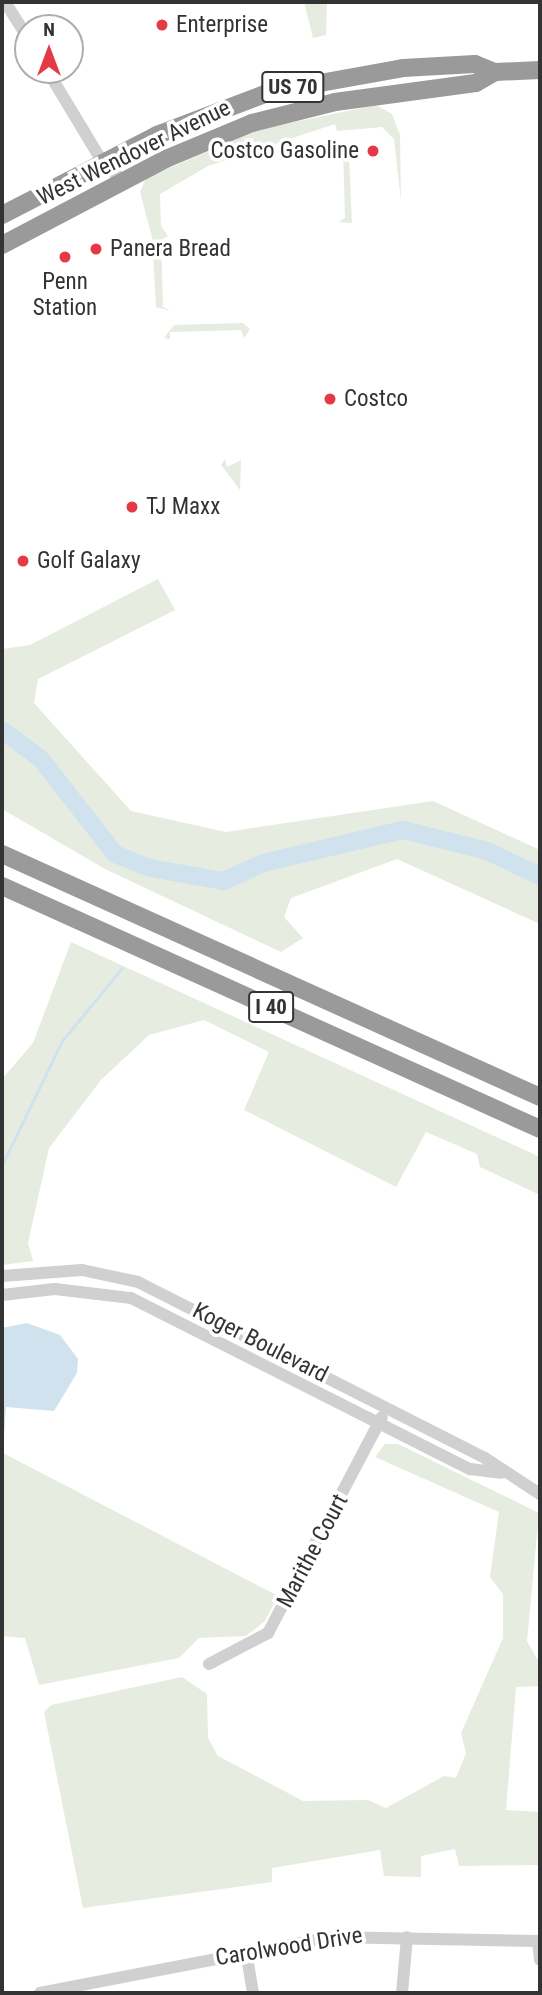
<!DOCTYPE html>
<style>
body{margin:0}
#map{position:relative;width:542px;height:1995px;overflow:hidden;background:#fff;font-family:"Roboto Condensed",sans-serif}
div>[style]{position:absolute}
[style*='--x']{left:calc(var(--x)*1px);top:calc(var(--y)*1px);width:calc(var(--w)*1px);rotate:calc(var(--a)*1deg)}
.green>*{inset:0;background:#e6ecdf}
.water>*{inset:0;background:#cfe2ee}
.stream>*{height:2.5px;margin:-1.25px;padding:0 1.25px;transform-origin:1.25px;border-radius:1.25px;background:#cfe2ee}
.river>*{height:18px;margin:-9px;padding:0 9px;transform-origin:9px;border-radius:9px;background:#cfe2ee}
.minor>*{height:12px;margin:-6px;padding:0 6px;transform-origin:6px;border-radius:6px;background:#d0d0d0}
.highway>*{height:18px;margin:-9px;padding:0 9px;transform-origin:9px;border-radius:9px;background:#9a9a9a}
.dots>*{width:19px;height:19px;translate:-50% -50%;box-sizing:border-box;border:4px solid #fff;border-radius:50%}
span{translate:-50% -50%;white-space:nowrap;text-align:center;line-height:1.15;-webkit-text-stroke:7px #fff;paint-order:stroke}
.shield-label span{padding:2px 5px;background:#fff;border:2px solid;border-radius:5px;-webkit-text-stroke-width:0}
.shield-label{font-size:21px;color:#333;font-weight:700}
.poi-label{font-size:23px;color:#333}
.left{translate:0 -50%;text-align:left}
.right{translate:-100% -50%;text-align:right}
.street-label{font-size:23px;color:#333}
.frame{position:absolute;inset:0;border:4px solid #333;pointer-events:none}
.north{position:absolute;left:14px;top:14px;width:70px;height:70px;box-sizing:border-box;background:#fff;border:2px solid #adadad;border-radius:50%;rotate:0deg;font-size:19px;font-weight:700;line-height:28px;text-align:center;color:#333}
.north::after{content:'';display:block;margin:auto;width:24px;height:32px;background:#e63946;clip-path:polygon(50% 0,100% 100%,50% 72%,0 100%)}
</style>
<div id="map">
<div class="green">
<div style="clip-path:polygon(304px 2px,327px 2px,326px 35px,313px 38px)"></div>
<div style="clip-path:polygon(376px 105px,392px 114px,400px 135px,401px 201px,394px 139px,382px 127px,337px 131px,335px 124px,208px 166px,160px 194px,161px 226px,168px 236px,161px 240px,163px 307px,171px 311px,156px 307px,152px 237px,140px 192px,146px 178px,261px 129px)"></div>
<div style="clip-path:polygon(336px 147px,344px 147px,349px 156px,352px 223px,338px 222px,345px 218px,343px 149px)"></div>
<div style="clip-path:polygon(243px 323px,250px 329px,244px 338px,241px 330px,170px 332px,170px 339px,164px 338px,174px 325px)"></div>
<div style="clip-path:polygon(225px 459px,227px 467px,241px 460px,240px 490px,221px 465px)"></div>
<div style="clip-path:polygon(158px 579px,175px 610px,38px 679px,34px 703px,131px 811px,226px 832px,433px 801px,540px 850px,540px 924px,397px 859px,291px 898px,284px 917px,303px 938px,281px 952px,105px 869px,2px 809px,2px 649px,30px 645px)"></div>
<div style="clip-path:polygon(71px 942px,540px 1157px,540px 1195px,480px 1167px,477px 1154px,426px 1132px,396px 1187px,244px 1110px,269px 1052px,204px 1020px,149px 1035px,101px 1080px,49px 1148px,28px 1243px,33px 1261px,2px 1265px,2px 1079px,33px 1043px)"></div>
<div style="clip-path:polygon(385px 1444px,398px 1444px,539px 1513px,527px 1641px,540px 1664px,540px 1686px,516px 1687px,506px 1810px,540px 1812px,540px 1865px,459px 1866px,455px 1849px,421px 1856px,421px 1877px,384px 1876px,380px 1850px,272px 1868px,272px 1882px,83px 1908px,44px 1712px,51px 1705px,182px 1677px,207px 1694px,208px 1738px,218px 1756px,303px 1801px,368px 1800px,386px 1808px,444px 1776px,456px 1778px,466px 1753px,461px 1733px,503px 1638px,503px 1594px,490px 1577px,499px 1512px,375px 1457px)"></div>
<div style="clip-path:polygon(3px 1453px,278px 1596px,265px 1621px,246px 1636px,199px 1638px,179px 1658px,39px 1685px,25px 1638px,2px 1636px)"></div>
</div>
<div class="water">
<div style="clip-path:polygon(27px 1323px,60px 1335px,78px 1359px,77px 1373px,54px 1411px,6px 1407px,2px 1467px,2px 1328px)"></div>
</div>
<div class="stream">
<div style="--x:2;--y:1165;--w:138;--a:-64.2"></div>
<div style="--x:62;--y:1041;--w:94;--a:-50.6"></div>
</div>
<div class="river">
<div style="--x:2;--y:730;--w:49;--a:36.6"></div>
<div style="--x:41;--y:759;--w:120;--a:52.1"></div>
<div style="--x:115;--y:854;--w:38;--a:22"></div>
<div style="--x:150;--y:868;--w:75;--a:10"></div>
<div style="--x:224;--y:881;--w:43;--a:-24.8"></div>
<div style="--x:263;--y:863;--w:144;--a:-13.3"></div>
<div style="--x:403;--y:830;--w:87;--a:14"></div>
<div style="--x:487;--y:851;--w:59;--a:25.3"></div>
</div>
<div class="minor">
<div style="--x:5;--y:2;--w:43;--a:57.4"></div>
<div style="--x:47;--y:70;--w:109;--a:58.9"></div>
<div style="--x:103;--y:163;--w:28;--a:41"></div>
<div style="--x:2;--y:1276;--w:80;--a:-4.3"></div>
<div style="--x:82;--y:1270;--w:57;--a:12.1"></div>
<div style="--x:138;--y:1282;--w:389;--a:26.9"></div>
<div style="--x:485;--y:1458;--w:66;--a:33.2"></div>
<div style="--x:2;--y:1295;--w:53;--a:-6.5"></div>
<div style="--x:55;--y:1289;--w:77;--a:6.8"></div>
<div style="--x:131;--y:1298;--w:380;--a:26.8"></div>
<div style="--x:470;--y:1469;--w:31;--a:7"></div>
<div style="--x:209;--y:1664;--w:67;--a:-27.7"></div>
<div style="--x:268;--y:1633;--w:244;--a:-62.2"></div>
<div style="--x:538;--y:1941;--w:19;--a:84"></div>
<div style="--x:246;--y:1951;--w:43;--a:80.5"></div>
<div style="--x:40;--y:1993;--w:295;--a:-10.9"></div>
<div style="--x:330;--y:1937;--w:210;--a:1.1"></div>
<div style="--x:402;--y:1993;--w:56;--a:-84.9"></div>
</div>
<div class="highway">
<div style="--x:2;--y:215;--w:174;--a:-27.3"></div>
<div style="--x:157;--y:135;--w:121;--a:-20.8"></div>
<div style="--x:270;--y:92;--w:135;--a:-10.2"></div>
<div style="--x:403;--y:68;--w:72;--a:-3.2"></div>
<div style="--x:475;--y:64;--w:22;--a:22"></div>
<div style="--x:495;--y:72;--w:45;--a:-2.5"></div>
<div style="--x:2;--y:245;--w:187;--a:-27.7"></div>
<div style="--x:168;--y:158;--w:91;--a:-22.6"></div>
<div style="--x:252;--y:123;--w:86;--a:-14.2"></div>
<div style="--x:335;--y:102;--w:142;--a:-7.7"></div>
<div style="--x:476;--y:83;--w:22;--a:-30"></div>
<div style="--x:2;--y:854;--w:590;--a:24.31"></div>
<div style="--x:2;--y:886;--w:590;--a:24.31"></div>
</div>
<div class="dots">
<div style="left:162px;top:25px;background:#e63946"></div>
<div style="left:373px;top:151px;background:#e63946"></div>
<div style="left:96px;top:249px;background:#e63946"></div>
<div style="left:65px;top:257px;background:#e63946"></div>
<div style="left:330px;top:399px;background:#e63946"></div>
<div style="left:132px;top:507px;background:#e63946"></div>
<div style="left:23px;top:561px;background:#e63946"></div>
</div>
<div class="shield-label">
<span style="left:293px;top:87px">US 70</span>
<span style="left:271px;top:1007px">I 40</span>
</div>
<div class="poi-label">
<span class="left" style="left:176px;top:25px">Enterprise</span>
<span class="right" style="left:359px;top:151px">Costco Gasoline</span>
<span class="left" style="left:110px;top:249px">Panera Bread</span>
<span style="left:65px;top:295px">Penn<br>Station</span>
<span class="left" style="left:344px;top:399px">Costco</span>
<span class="left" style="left:146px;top:507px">TJ Maxx</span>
<span class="left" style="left:37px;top:561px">Golf Galaxy</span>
</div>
<div class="street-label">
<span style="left:134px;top:153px;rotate:-26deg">West Wendover Avenue</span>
<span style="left:260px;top:1343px;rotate:27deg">Koger Boulevard</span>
<span style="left:313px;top:1551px;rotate:-62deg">Marithe Court</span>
<span style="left:289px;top:1947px;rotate:-9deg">Carolwood Drive</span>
</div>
<div class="frame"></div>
<div class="north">N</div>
</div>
